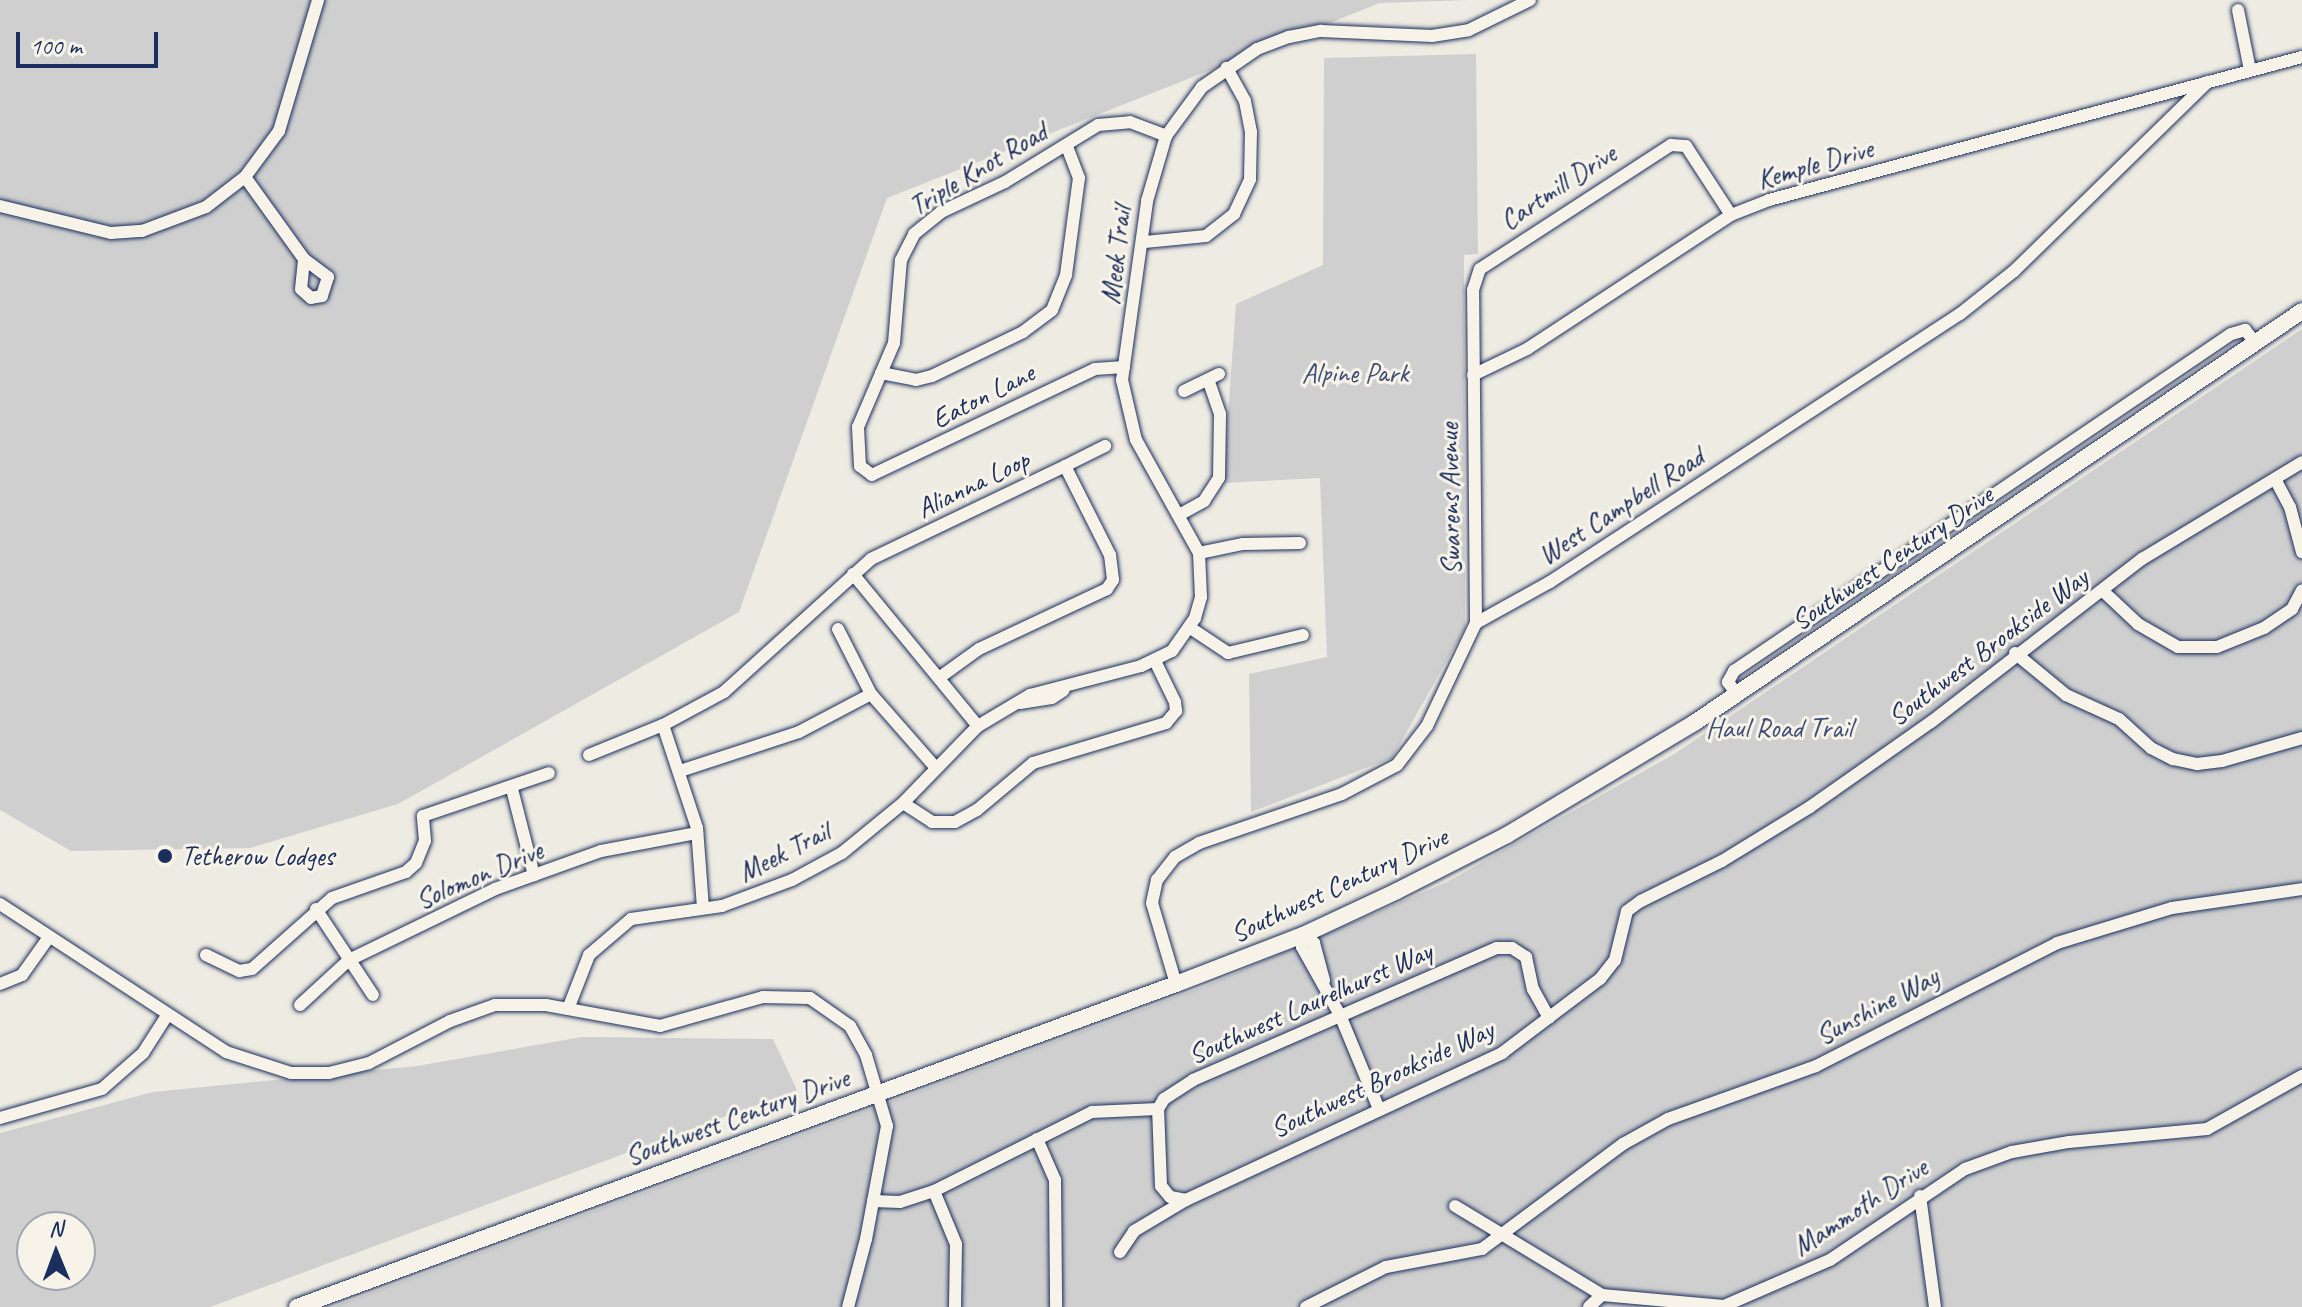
<!DOCTYPE html>
<style>
body{margin:0}
#map{position:relative;width:2302px;height:1307px;overflow:hidden;background:#eeebe2;font-family:Caveat,sans-serif}
div>[style]{position:absolute}
[style*='--x']{left:calc(var(--x)*1px);top:calc(var(--y)*1px);width:calc(var(--w)*1px);rotate:calc(var(--a)*1deg)}
.green>*{inset:0;background:#cfcfcf}
.roads{filter:drop-shadow(0 0 2px #1b2f5e) drop-shadow(0 0 2px #1b2f5e)}
.minor>*{height:12px;margin:-6px;padding:0 6px;transform-origin:6px;border-radius:6px;background:#f7f3e8}
.major>*{height:16px;margin:-8px;padding:0 8px;transform-origin:8px;border-radius:8px;background:#f7f3e8}
.dots>*{width:22px;height:22px;translate:-50% -50%;box-sizing:border-box;border:4px solid #f7f3e8;border-radius:50%}
span{translate:-50% -50%;white-space:nowrap;text-align:center;line-height:1.15;-webkit-text-stroke:6px #f7f3e8;paint-order:stroke}
.street-label{font-size:28px;color:#1b2f5e}
.park-label{font-size:28px;color:#3f4f75}
.poi-label{font-size:28px;color:#1b2f5e}
.left{translate:0 -50%;text-align:left}
.north{position:absolute;left:16px;top:1211px;width:80px;height:80px;box-sizing:border-box;background:#f7f3e8;border:2px solid #9fa5b1;border-radius:50%;rotate:359deg;font-size:22px;font-weight:700;line-height:32px;text-align:center;color:#1b2f5e}
.north::after{content:'';display:block;margin:auto;width:28px;height:36px;background:#1b2f5e;clip-path:polygon(50% 0,100% 100%,50% 72%,0 100%)}
.scale{position:absolute;left:16px;top:32px;width:142px;height:36px;box-sizing:border-box;border:4px solid #1b2f5e;border-top:0;padding-left:10px;font-size:24px;line-height:28px;white-space:nowrap;color:#1b2f5e;-webkit-text-stroke:6px #f7f3e8;paint-order:stroke}
</style>
<div id="map">
<div class="green">
<div style="clip-path:polygon(0 0,1469px 0,1380px 3px,887px 198px,739px 612px,398px 804px,250px 848px,71px 851px,0 810px)"></div>
<div style="clip-path:polygon(1476px 54px,1478px 254px,1464px 255px,1465px 628px,1392px 758px,1251px 812px,1249px 674px,1327px 657px,1320px 478px,1223px 483px,1236px 304px,1323px 265px,1324px 58px)"></div>
<div style="clip-path:polygon(2302px 329px,2302px 1307px,332px 1307px,1205px 986px,1447px 882px,1676px 753px)"></div>
<div style="clip-path:polygon(evenodd,582px 1037px,773px 1039px,797px 1090px,210px 1307px,0 1307px,0 1133px,153px 1092px,417px 1066px,582px 1037px,32px 1227px,80px 1227px,80px 1275px,32px 1275px,32px 1227px)"></div>
</div>
<div class="roads">
<div class="minor">
<div style="--x:2238;--y:10;--w:61;--a:78.7"></div>
<div style="--x:245;--y:177;--w:101;--a:54.3"></div>
<div style="--x:304;--y:259;--w:30;--a:37"></div>
<div style="--x:328;--y:277;--w:20;--a:108"></div>
<div style="--x:322;--y:296;--w:11;--a:170"></div>
<div style="--x:311;--y:298;--w:13;--a:-138"></div>
<div style="--x:301;--y:289;--w:30;--a:-84"></div>
<div style="--x:0;--y:206;--w:114;--a:13.7"></div>
<div style="--x:111;--y:233;--w:31;--a:-4"></div>
<div style="--x:142;--y:231;--w:68;--a:-20.6"></div>
<div style="--x:206;--y:207;--w:49;--a:-37.6"></div>
<div style="--x:245;--y:177;--w:57;--a:-53.5"></div>
<div style="--x:279;--y:131;--w:137;--a:-73.4"></div>
<div style="--x:1145;--y:242;--w:61;--a:-5.6"></div>
<div style="--x:1206;--y:236;--w:36;--a:-38"></div>
<div style="--x:1234;--y:214;--w:38;--a:-65"></div>
<div style="--x:1250;--y:179;--w:47;--a:-88.8"></div>
<div style="--x:1251;--y:132;--w:32;--a:-101"></div>
<div style="--x:1245;--y:101;--w:38;--a:-119"></div>
<div style="--x:1124;--y:367;--w:29;--a:176"></div>
<div style="--x:1095;--y:369;--w:247;--a:154.6"></div>
<div style="--x:872;--y:475;--w:15;--a:-143"></div>
<div style="--x:860;--y:466;--w:39;--a:-93"></div>
<div style="--x:858;--y:427;--w:91;--a:-66.8"></div>
<div style="--x:894;--y:343;--w:83;--a:-85.2"></div>
<div style="--x:901;--y:260;--w:29;--a:-63"></div>
<div style="--x:914;--y:234;--w:35;--a:-39"></div>
<div style="--x:941;--y:212;--w:71;--a:-25.1"></div>
<div style="--x:1005;--y:182;--w:109;--a:-31.5"></div>
<div style="--x:1098;--y:125;--w:32;--a:-5"></div>
<div style="--x:1130;--y:122;--w:39;--a:21"></div>
<div style="--x:881;--y:373;--w:36;--a:11"></div>
<div style="--x:916;--y:380;--w:16;--a:-14"></div>
<div style="--x:932;--y:376;--w:101;--a:-25.8"></div>
<div style="--x:1023;--y:332;--w:36;--a:-37"></div>
<div style="--x:1052;--y:310;--w:38;--a:-68"></div>
<div style="--x:1066;--y:275;--w:98;--a:-82.4"></div>
<div style="--x:1079;--y:178;--w:34;--a:-111"></div>
<div style="--x:1473;--y:375;--w:60;--a:-25.7"></div>
<div style="--x:1527;--y:349;--w:244;--a:-33.3"></div>
<div style="--x:1731;--y:215;--w:41;--a:-21.5"></div>
<div style="--x:1769;--y:200;--w:552;--a:-15.02"></div>
<div style="--x:1184;--y:391;--w:39;--a:-26"></div>
<div style="--x:1065;--y:466;--w:45;--a:-26.6"></div>
<div style="--x:2275;--y:479;--w:32;--a:62"></div>
<div style="--x:2290;--y:507;--w:47;--a:75.1"></div>
<div style="--x:1179;--y:515;--w:29;--a:-29"></div>
<div style="--x:1204;--y:501;--w:27;--a:-57"></div>
<div style="--x:1219;--y:478;--w:64;--a:-89.1"></div>
<div style="--x:1220;--y:414;--w:36;--a:-109"></div>
<div style="--x:1199;--y:553;--w:45;--a:-11.6"></div>
<div style="--x:1243;--y:544;--w:57;--a:-1"></div>
<div style="--x:853;--y:574;--w:197;--a:50.6"></div>
<div style="--x:2103;--y:591;--w:48;--a:43.3"></div>
<div style="--x:2138;--y:624;--w:46;--a:29.9"></div>
<div style="--x:2178;--y:647;--w:39;--a:0"></div>
<div style="--x:2217;--y:647;--w:51;--a:-22"></div>
<div style="--x:2264;--y:628;--w:34;--a:-34"></div>
<div style="--x:2292;--y:609;--w:21;--a:-62"></div>
<div style="--x:1476;--y:623;--w:333;--a:-90.5"></div>
<div style="--x:1473;--y:290;--w:22;--a:-72"></div>
<div style="--x:1480;--y:269;--w:228;--a:-33"></div>
<div style="--x:1671;--y:145;--w:15;--a:4"></div>
<div style="--x:1686;--y:146;--w:82;--a:56.9"></div>
<div style="--x:1189;--y:627;--w:47;--a:33.7"></div>
<div style="--x:1228;--y:653;--w:77;--a:-13.5"></div>
<div style="--x:838;--y:629;--w:73;--a:63.1"></div>
<div style="--x:871;--y:694;--w:98;--a:48.7"></div>
<div style="--x:2015;--y:653;--w:66;--a:39.5"></div>
<div style="--x:2066;--y:695;--w:58;--a:24.4"></div>
<div style="--x:2119;--y:719;--w:43;--a:42.2"></div>
<div style="--x:2151;--y:748;--w:25;--a:27"></div>
<div style="--x:2173;--y:759;--w:25;--a:12"></div>
<div style="--x:2197;--y:764;--w:25;--a:-7"></div>
<div style="--x:2222;--y:761;--w:83;--a:-16"></div>
<div style="--x:1737;--y:694;--w:15;--a:-127"></div>
<div style="--x:1728;--y:682;--w:13;--a:-61"></div>
<div style="--x:1734;--y:671;--w:600;--a:-34.14"></div>
<div style="--x:2231;--y:334;--w:15;--a:-16"></div>
<div style="--x:2245;--y:330;--w:17;--a:50"></div>
<div style="--x:1020;--y:703;--w:32;--a:-9"></div>
<div style="--x:1052;--y:698;--w:14;--a:-34"></div>
<div style="--x:663;--y:725;--w:108;--a:71.7"></div>
<div style="--x:697;--y:828;--w:79;--a:85.7"></div>
<div style="--x:589;--y:755;--w:80;--a:-22.1"></div>
<div style="--x:663;--y:725;--w:69;--a:-28.4"></div>
<div style="--x:724;--y:692;--w:198;--a:-42.1"></div>
<div style="--x:871;--y:559;--w:215;--a:-25.6"></div>
<div style="--x:1065;--y:466;--w:100;--a:63.2"></div>
<div style="--x:1110;--y:555;--w:25;--a:83"></div>
<div style="--x:1113;--y:580;--w:11;--a:124"></div>
<div style="--x:1107;--y:589;--w:141;--a:154.9"></div>
<div style="--x:979;--y:649;--w:48;--a:144.3"></div>
<div style="--x:680;--y:771;--w:125;--a:-18.1"></div>
<div style="--x:799;--y:732;--w:81;--a:-27.8"></div>
<div style="--x:512;--y:789;--w:89;--a:75.7"></div>
<div style="--x:903;--y:803;--w:35;--a:33"></div>
<div style="--x:932;--y:822;--w:23;--a:0"></div>
<div style="--x:955;--y:822;--w:25;--a:-29"></div>
<div style="--x:977;--y:810;--w:73;--a:-40"></div>
<div style="--x:1033;--y:763;--w:139;--a:-16.7"></div>
<div style="--x:1166;--y:723;--w:16;--a:-50"></div>
<div style="--x:1176;--y:711;--w:9;--a:-96"></div>
<div style="--x:1175;--y:702;--w:46;--a:-116"></div>
<div style="--x:0;--y:904;--w:270;--a:33.2"></div>
<div style="--x:226;--y:1052;--w:68;--a:17.9"></div>
<div style="--x:291;--y:1073;--w:38;--a:0"></div>
<div style="--x:329;--y:1073;--w:41;--a:-14"></div>
<div style="--x:369;--y:1063;--w:91;--a:-27.4"></div>
<div style="--x:450;--y:1021;--w:48;--a:-19.6"></div>
<div style="--x:495;--y:1005;--w:51;--a:0"></div>
<div style="--x:546;--y:1005;--w:116;--a:10.4"></div>
<div style="--x:660;--y:1026;--w:107;--a:-15.7"></div>
<div style="--x:763;--y:997;--w:47;--a:1.2"></div>
<div style="--x:810;--y:998;--w:49;--a:35"></div>
<div style="--x:850;--y:1026;--w:33;--a:61"></div>
<div style="--x:866;--y:1055;--w:74;--a:73.5"></div>
<div style="--x:887;--y:1126;--w:115;--a:100.5"></div>
<div style="--x:866;--y:1239;--w:70;--a:104.8"></div>
<div style="--x:316;--y:909;--w:103;--a:56.5"></div>
<div style="--x:1303;--y:935;--w:12;--a:95"></div>
<div style="--x:1302;--y:947;--w:78;--a:60.8"></div>
<div style="--x:1340;--y:1015;--w:102;--a:67.5"></div>
<div style="--x:1303;--y:935;--w:14;--a:36"></div>
<div style="--x:1314;--y:943;--w:39;--a:75"></div>
<div style="--x:206;--y:955;--w:37;--a:26"></div>
<div style="--x:239;--y:971;--w:13;--a:-9"></div>
<div style="--x:252;--y:969;--w:107;--a:-41.6"></div>
<div style="--x:332;--y:898;--w:78;--a:-19.4"></div>
<div style="--x:406;--y:872;--w:13;--a:-42"></div>
<div style="--x:416;--y:863;--w:24;--a:-68"></div>
<div style="--x:425;--y:841;--w:25;--a:-95"></div>
<div style="--x:423;--y:816;--w:133;--a:-18.8"></div>
<div style="--x:0;--y:984;--w:24;--a:-22"></div>
<div style="--x:22;--y:975;--w:47;--a:-54.6"></div>
<div style="--x:1176;--y:984;--w:84;--a:-106.5"></div>
<div style="--x:1152;--y:903;--w:24;--a:-78"></div>
<div style="--x:1157;--y:880;--w:29;--a:-52"></div>
<div style="--x:1175;--y:857;--w:28;--a:-30"></div>
<div style="--x:1199;--y:843;--w:151;--a:-18.9"></div>
<div style="--x:1342;--y:794;--w:62;--a:-27.8"></div>
<div style="--x:1397;--y:765;--w:49;--a:-52.4"></div>
<div style="--x:1427;--y:726;--w:114;--a:-64.6"></div>
<div style="--x:1476;--y:623;--w:85;--a:-29"></div>
<div style="--x:1550;--y:582;--w:490;--a:-33.2"></div>
<div style="--x:1960;--y:314;--w:69;--a:-38.5"></div>
<div style="--x:2014;--y:271;--w:271;--a:-44.3"></div>
<div style="--x:300;--y:1005;--w:67;--a:-42.6"></div>
<div style="--x:349;--y:960;--w:162;--a:-25.9"></div>
<div style="--x:495;--y:889;--w:113;--a:-19.7"></div>
<div style="--x:601;--y:851;--w:98;--a:-10.6"></div>
<div style="--x:568;--y:1009;--w:58;--a:-68.7"></div>
<div style="--x:589;--y:955;--w:55;--a:-40.6"></div>
<div style="--x:631;--y:919;--w:92;--a:-8.1"></div>
<div style="--x:722;--y:906;--w:75;--a:-20.4"></div>
<div style="--x:792;--y:880;--w:57;--a:-28.4"></div>
<div style="--x:842;--y:853;--w:79;--a:-39.3"></div>
<div style="--x:903;--y:803;--w:107;--a:-45.8"></div>
<div style="--x:978;--y:726;--w:61;--a:-30.8"></div>
<div style="--x:1030;--y:695;--w:115;--a:-14.6"></div>
<div style="--x:1141;--y:666;--w:34;--a:-26"></div>
<div style="--x:1172;--y:651;--w:40;--a:-55.1"></div>
<div style="--x:1195;--y:618;--w:22;--a:-74"></div>
<div style="--x:1201;--y:597;--w:44;--a:-92.6"></div>
<div style="--x:1199;--y:553;--w:129;--a:-119.1"></div>
<div style="--x:1136;--y:440;--w:62;--a:-103.1"></div>
<div style="--x:1122;--y:380;--w:181;--a:-82"></div>
<div style="--x:1147;--y:201;--w:68;--a:-73.7"></div>
<div style="--x:1166;--y:136;--w:61;--a:-53.7"></div>
<div style="--x:1202;--y:87;--w:67;--a:-34.6"></div>
<div style="--x:1257;--y:49;--w:34;--a:-21"></div>
<div style="--x:1289;--y:37;--w:33;--a:-11"></div>
<div style="--x:1321;--y:31;--w:111;--a:2.6"></div>
<div style="--x:1432;--y:36;--w:37;--a:-9"></div>
<div style="--x:1469;--y:30;--w:68;--a:-26.2"></div>
<div style="--x:0;--y:1118;--w:106;--a:-15.9"></div>
<div style="--x:102;--y:1089;--w:55;--a:-41.3"></div>
<div style="--x:143;--y:1053;--w:46;--a:-57.3"></div>
<div style="--x:1037;--y:1139;--w:45;--a:66.3"></div>
<div style="--x:1055;--y:1180;--w:127;--a:89.5"></div>
<div style="--x:934;--y:1191;--w:57;--a:67.5"></div>
<div style="--x:956;--y:1244;--w:63;--a:90.9"></div>
<div style="--x:1920;--y:1196;--w:112;--a:82.3"></div>
<div style="--x:1186;--y:1200;--w:16;--a:-169"></div>
<div style="--x:1170;--y:1197;--w:14;--a:-129"></div>
<div style="--x:1161;--y:1186;--w:77;--a:-92.2"></div>
<div style="--x:1158;--y:1109;--w:12;--a:-59"></div>
<div style="--x:1164;--y:1099;--w:35;--a:-33"></div>
<div style="--x:1193;--y:1080;--w:331;--a:-23.5"></div>
<div style="--x:1497;--y:948;--w:15;--a:0"></div>
<div style="--x:1512;--y:948;--w:17;--a:33"></div>
<div style="--x:1526;--y:957;--w:33;--a:78"></div>
<div style="--x:1533;--y:989;--w:33;--a:61"></div>
<div style="--x:873;--y:1201;--w:27;--a:2"></div>
<div style="--x:900;--y:1202;--w:36;--a:-18"></div>
<div style="--x:934;--y:1191;--w:177;--a:-26.6"></div>
<div style="--x:1092;--y:1112;--w:66;--a:-2.6"></div>
<div style="--x:1455;--y:1206;--w:172;--a:31.2"></div>
<div style="--x:1602;--y:1295;--w:122;--a:5.2"></div>
<div style="--x:1724;--y:1306;--w:116;--a:-23.5"></div>
<div style="--x:1830;--y:1260;--w:163;--a:-34"></div>
<div style="--x:1965;--y:1169;--w:50;--a:-19.9"></div>
<div style="--x:2012;--y:1152;--w:58;--a:-10"></div>
<div style="--x:2069;--y:1142;--w:139;--a:-5.4"></div>
<div style="--x:2207;--y:1129;--w:109;--a:-29.2"></div>
<div style="--x:1120;--y:1252;--w:25;--a:-56"></div>
<div style="--x:1134;--y:1231;--w:61;--a:-30.8"></div>
<div style="--x:1186;--y:1200;--w:349;--a:-24.9"></div>
<div style="--x:1502;--y:1053;--w:123;--a:-37.1"></div>
<div style="--x:1600;--y:979;--w:24;--a:-52"></div>
<div style="--x:1615;--y:960;--w:50;--a:-76.2"></div>
<div style="--x:1627;--y:911;--w:17;--a:-36"></div>
<div style="--x:1641;--y:901;--w:90;--a:-26.3"></div>
<div style="--x:1722;--y:861;--w:103;--a:-31.5"></div>
<div style="--x:1810;--y:807;--w:148;--a:-35.1"></div>
<div style="--x:1931;--y:722;--w:267;--a:-37.7"></div>
<div style="--x:2142;--y:559;--w:187;--a:-31.2"></div>
<div style="--x:1306;--y:1307;--w:89;--a:-26.6"></div>
<div style="--x:1386;--y:1267;--w:98;--a:-10.6"></div>
<div style="--x:1482;--y:1249;--w:176;--a:-36.7"></div>
<div style="--x:1623;--y:1144;--w:51;--a:-29.1"></div>
<div style="--x:1668;--y:1119;--w:157;--a:-19.7"></div>
<div style="--x:1816;--y:1066;--w:271;--a:-27"></div>
<div style="--x:2057;--y:943;--w:120;--a:-16.9"></div>
<div style="--x:2172;--y:908;--w:131;--a:-8.3"></div>
<div style="--x:1589;--y:1307;--w:18;--a:-43"></div>
</div>
<div class="major">
<div style="--x:297;--y:1307;--w:936;--a:-20.18"></div>
<div style="--x:1176;--y:984;--w:136;--a:-21.1"></div>
<div style="--x:1303;--y:935;--w:104;--a:-25.1"></div>
<div style="--x:1397;--y:891;--w:123;--a:-27"></div>
<div style="--x:1507;--y:835;--w:218;--a:-30.9"></div>
<div style="--x:1694;--y:723;--w:734;--a:-34.12"></div>
</div>
</div>
<div class="dots">
<div style="left:165px;top:856px;background:#1b2f5e"></div>
</div>
<div class="street-label">
<span style="left:1815px;top:164px;rotate:-16deg">Kemple Drive</span>
<span style="left:978px;top:169px;rotate:-31deg">Triple Knot Road</span>
<span style="left:1558px;top:187px;rotate:-33deg">Cartmill Drive</span>
<span style="left:1116px;top:255px;rotate:-83deg">Meek Trail</span>
<span style="left:983px;top:396px;rotate:-27deg">Eaton Lane</span>
<span style="left:973px;top:484px;rotate:-26deg">Alianna Loop</span>
<span style="left:1450px;top:499px;rotate:-91deg">Swarens Avenue</span>
<span style="left:1621px;top:506px;rotate:-33deg">West Campbell Road</span>
<span style="left:1892px;top:558px;rotate:-34deg">Southwest Century Drive</span>
<span style="left:1988px;top:647px;rotate:-37deg">Southwest Brookside Way</span>
<span style="left:784px;top:852px;rotate:-27deg">Meek Trail</span>
<span style="left:479px;top:875px;rotate:-23deg">Solomon Drive</span>
<span style="left:1339px;top:885px;rotate:-25deg">Southwest Century Drive</span>
<span style="left:1310px;top:1003px;rotate:-24deg">Southwest Laurelhurst Way</span>
<span style="left:1877px;top:1006px;rotate:-28deg">Sunshine Way</span>
<span style="left:1382px;top:1079px;rotate:-25deg">Southwest Brookside Way</span>
<span style="left:737px;top:1117px;rotate:-20deg">Southwest Century Drive</span>
<span style="left:1860px;top:1207px;rotate:-33deg">Mammoth Drive</span>
</div>
<div class="park-label">
<span style="left:1355px;top:373px">Alpine Park</span>
<span style="left:1779px;top:728px">Haul Road Trail</span>
</div>
<div class="poi-label">
<span class="left" style="left:181px;top:856px">Tetherow Lodges</span>
</div>
<div class="north">N</div>
<div class="scale">100 m</div>
</div>
